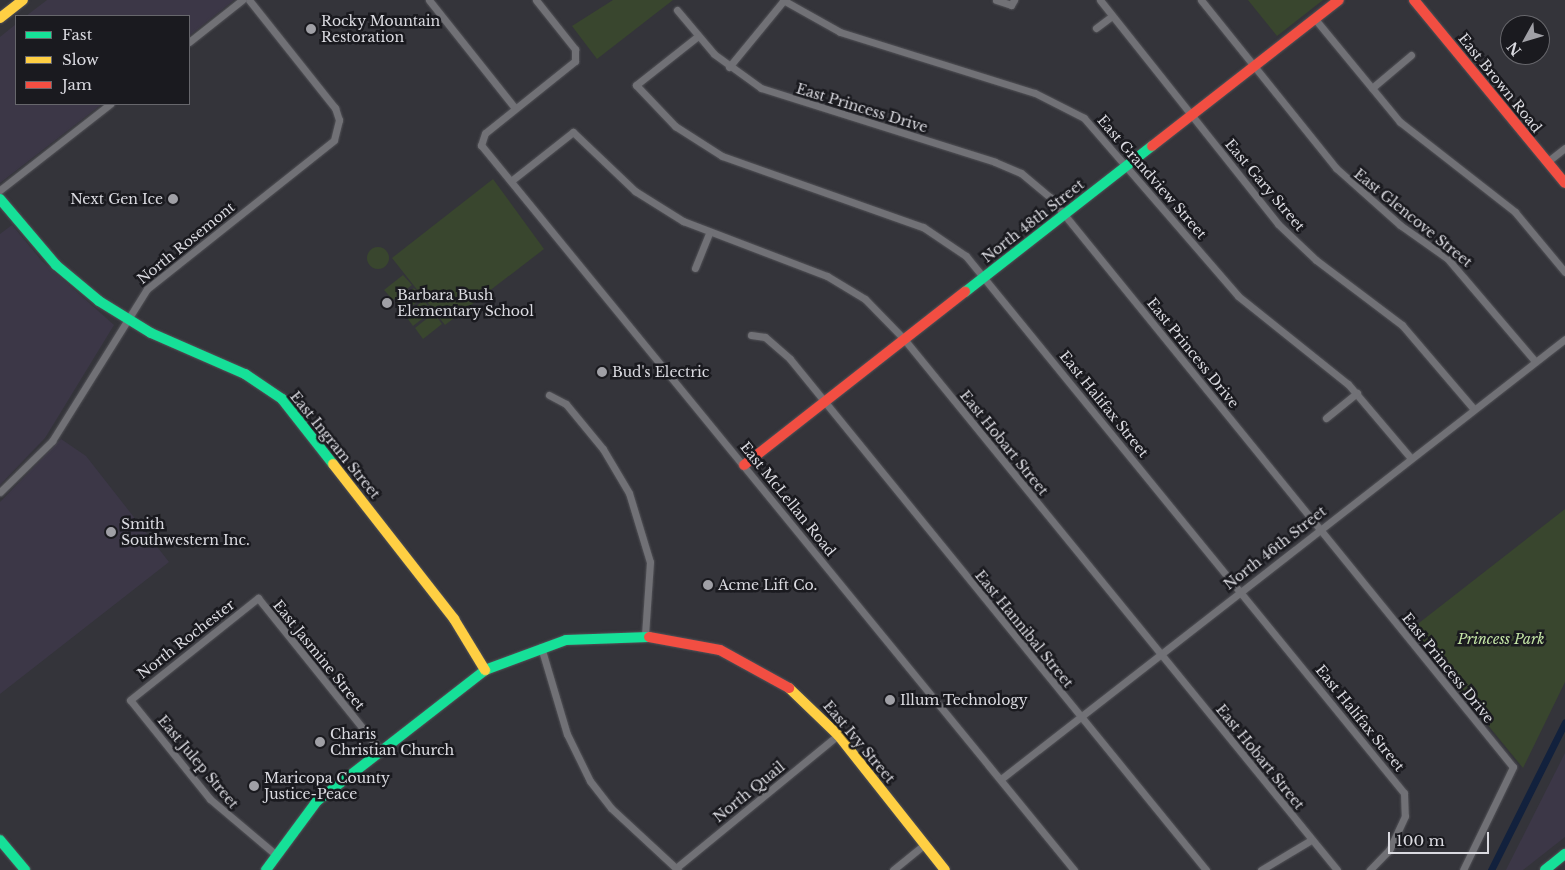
<!DOCTYPE html>
<style>
body{margin:0}
#map{position:relative;width:1565px;height:870px;overflow:hidden;background:#34343a;font-family:"Libre Baskerville",serif}
div>[style]{position:absolute}
[style*='--x']{left:calc(var(--x)*1px);top:calc(var(--y)*1px);width:calc(var(--w)*1px);rotate:calc(var(--a)*1deg)}
.commercial>*{inset:0;background:#3c3747}
.green>*{inset:0;background:#39462e}
.round{border-radius:50%}
.canal>*{height:7px;margin:-3.5px;padding:0 3.5px;transform-origin:3.5px;border-radius:3.5px;background:#12213d}
.roads{filter:drop-shadow(0 0 1px #525257) drop-shadow(0 0 1px #525257)}
.street>*{height:7px;margin:-3.5px;padding:0 3.5px;transform-origin:3.5px;border-radius:3.5px;background:#717176}
.fast>*{height:10px;margin:-5px;padding:0 5px;transform-origin:5px;border-radius:5px;background:#16e098}
.slow>*{height:10px;margin:-5px;padding:0 5px;transform-origin:5px;border-radius:5px;background:#ffcf43}
.jam>*{height:10px;margin:-5px;padding:0 5px;transform-origin:5px;border-radius:5px;background:#f24e42}
.dots>*{width:14px;height:14px;translate:-50% -50%;box-sizing:border-box;border:2px solid #1a1a1f;border-radius:50%}
span{translate:-50% -50%;white-space:nowrap;text-align:center;line-height:1.15;-webkit-text-stroke:5px #1a1a1f;paint-order:stroke}
.poi-label{font-size:14px;color:#dadae0}
.left{translate:0 -50%;text-align:left}
.right{translate:-100% -50%;text-align:right}
.street-label{font-size:14px;color:#dadae0}
.park-label{font-size:14px;color:#c3e4a5;font-style:italic}
.legend{position:absolute;left:15px;top:15px;width:175px;height:90px;box-sizing:border-box;background:#1a1a1f;border:1px solid #67676c;margin:0;padding:6px 9px;list-style:none;font-size:15px;color:#dadae0}
.legend li{display:flex;align-items:center;gap:10px;height:25px}
.legend b{width:25px;border:1px solid #67676c}
.north{position:absolute;left:1500px;top:15px;width:50px;height:50px;box-sizing:border-box;background:#1a1a1f;border:1px solid #67676c;border-radius:50%;rotate:231deg;font-size:14px;font-weight:700;line-height:20px;text-align:center;color:#dadae0}
.north::after{content:'';display:block;margin:auto;width:18px;height:22px;background:#a0a0a6;clip-path:polygon(50% 0,100% 100%,50% 72%,0 100%)}
.scale{position:absolute;left:1388px;top:832px;width:101px;height:22px;box-sizing:border-box;border:2px solid #dadae0;border-top:0;padding-left:6px;font-size:15px;line-height:18px;white-space:nowrap;color:#dadae0;-webkit-text-stroke:4px #1a1a1f;paint-order:stroke}
</style>
<div id="map">
<div class="commercial">
<div style="clip-path:polygon(47px 0,234px 0,189px 36px,189px 16px,26px 16px)"></div>
<div style="clip-path:polygon(16px 24px,16px 104px,102px 104px,0 183px,0 37px)"></div>
<div style="clip-path:polygon(12px 225px,42px 261px,114px 325px,45px 438px,0 485px,0 234px)"></div>
<div style="clip-path:polygon(61px 439px,86px 456px,169px 562px,0 694px,0 502px)"></div>
<div style="clip-path:polygon(1565px 753px,1565px 837px,1523px 870px,1506px 870px)"></div>
</div>
<div class="green">
<div style="clip-path:polygon(613px 0,673px 0,597px 59px,572px 26px)"></div>
<div style="clip-path:polygon(1248px 0,1323px 0,1277px 36px)"></div>
<div style="clip-path:polygon(493px 179px,544px 249px,445px 325px,392px 258px)"></div>
<div class="round" style="left:367px;top:247px;width:22px;height:22px"></div>
<div style="clip-path:polygon(403px 275px,412px 285px,393px 300px,384px 290px)"></div>
<div style="clip-path:polygon(414px 288px,422px 298px,403px 313px,395px 302px)"></div>
<div style="clip-path:polygon(424px 300px,432px 311px,413px 326px,405px 315px)"></div>
<div style="clip-path:polygon(434px 313px,442px 324px,423px 339px,415px 328px)"></div>
<div style="clip-path:polygon(1565px 509px,1565px 682px,1523px 768px,1410px 630px)"></div>
</div>
<div class="canal">
<div style="--x:1491;--y:870;--w:165;--a:-63.4"></div>
</div>
<div class="roads">
<div class="street">
<div style="--x:429;--y:0;--w:138;--a:51.5"></div>
<div style="--x:536;--y:0;--w:63;--a:51.5"></div>
<div style="--x:575;--y:49;--w:12;--a:90"></div>
<div style="--x:575;--y:61;--w:115;--a:141.3"></div>
<div style="--x:485;--y:133;--w:13;--a:108"></div>
<div style="--x:481;--y:145;--w:937;--a:50.72"></div>
<div style="--x:783;--y:0;--w:65;--a:29.3"></div>
<div style="--x:840;--y:32;--w:204;--a:17.4"></div>
<div style="--x:1035;--y:93;--w:55;--a:27"></div>
<div style="--x:1084;--y:118;--w:235;--a:49.1"></div>
<div style="--x:1238;--y:296;--w:141;--a:38.7"></div>
<div style="--x:1348;--y:384;--w:96;--a:49.7"></div>
<div style="--x:996;--y:0;--w:16;--a:18"></div>
<div style="--x:1011;--y:5;--w:6;--a:-59"></div>
<div style="--x:1100;--y:0;--w:286;--a:51.5"></div>
<div style="--x:1278;--y:224;--w:52;--a:43.5"></div>
<div style="--x:1316;--y:260;--w:108;--a:37.1"></div>
<div style="--x:1402;--y:325;--w:109;--a:49.5"></div>
<div style="--x:1201;--y:0;--w:216;--a:51.2"></div>
<div style="--x:1336;--y:168;--w:86;--a:41.7"></div>
<div style="--x:1400;--y:225;--w:57;--a:35.1"></div>
<div style="--x:1447;--y:258;--w:135;--a:49.5"></div>
<div style="--x:677;--y:10;--w:57;--a:49.9"></div>
<div style="--x:714;--y:54;--w:58;--a:35.9"></div>
<div style="--x:761;--y:88;--w:245;--a:17.5"></div>
<div style="--x:995;--y:162;--w:28;--a:23"></div>
<div style="--x:1021;--y:173;--w:38;--a:40"></div>
<div style="--x:1050;--y:197;--w:734;--a:50.91"></div>
<div style="--x:1513;--y:767;--w:114;--a:115.9"></div>
<div style="--x:1315;--y:19;--w:134;--a:50.5"></div>
<div style="--x:1400;--y:122;--w:146;--a:38"></div>
<div style="--x:1515;--y:212;--w:78;--a:50.2"></div>
<div style="--x:1096;--y:28;--w:20;--a:-37"></div>
<div style="--x:698;--y:36;--w:79;--a:141.7"></div>
<div style="--x:636;--y:85;--w:57;--a:46.4"></div>
<div style="--x:675;--y:126;--w:56;--a:32.6"></div>
<div style="--x:722;--y:156;--w:213;--a:19.5"></div>
<div style="--x:923;--y:227;--w:52;--a:34"></div>
<div style="--x:966;--y:256;--w:693;--a:50.8"></div>
<div style="--x:1404;--y:793;--w:23;--a:88"></div>
<div style="--x:1405;--y:816;--w:38;--a:115"></div>
<div style="--x:1389;--y:850;--w:28;--a:134"></div>
<div style="--x:189;--y:42;--w:68;--a:-38.4"></div>
<div style="--x:729;--y:67;--w:87;--a:-50.6"></div>
<div style="--x:1372;--y:88;--w:51;--a:-40.2"></div>
<div style="--x:1547;--y:162;--w:23;--a:-38"></div>
<div style="--x:511;--y:181;--w:79;--a:-38.3"></div>
<div style="--x:573;--y:132;--w:86;--a:43.6"></div>
<div style="--x:635;--y:191;--w:57;--a:32"></div>
<div style="--x:683;--y:221;--w:154;--a:20.9"></div>
<div style="--x:827;--y:276;--w:44;--a:31.2"></div>
<div style="--x:865;--y:299;--w:56;--a:45.7"></div>
<div style="--x:904;--y:339;--w:685;--a:50.8"></div>
<div style="--x:0;--y:190;--w:140;--a:-38"></div>
<div style="--x:695;--y:268;--w:38;--a:-68"></div>
<div style="--x:751;--y:335;--w:14;--a:8"></div>
<div style="--x:765;--y:337;--w:33;--a:41"></div>
<div style="--x:790;--y:359;--w:659;--a:50.85"></div>
<div style="--x:549;--y:395;--w:19;--a:28"></div>
<div style="--x:566;--y:404;--w:58;--a:50.6"></div>
<div style="--x:603;--y:449;--w:51;--a:59.4"></div>
<div style="--x:629;--y:493;--w:72;--a:73.1"></div>
<div style="--x:650;--y:562;--w:73;--a:93.9"></div>
<div style="--x:1326;--y:418;--w:40;--a:-39"></div>
<div style="--x:0;--y:492;--w:73;--a:-44.4"></div>
<div style="--x:52;--y:441;--w:179;--a:-58"></div>
<div style="--x:147;--y:289;--w:239;--a:-38.5"></div>
<div style="--x:334;--y:140;--w:21;--a:-76"></div>
<div style="--x:339;--y:120;--w:13;--a:-108"></div>
<div style="--x:335;--y:108;--w:138;--a:-128.5"></div>
<div style="--x:541;--y:647;--w:91;--a:73.4"></div>
<div style="--x:567;--y:734;--w:52;--a:63.9"></div>
<div style="--x:590;--y:781;--w:34;--a:52"></div>
<div style="--x:611;--y:808;--w:91;--a:42.8"></div>
<div style="--x:1001;--y:779;--w:715;--a:-37.96"></div>
<div style="--x:275;--y:854;--w:85;--a:-139.8"></div>
<div style="--x:210;--y:799;--w:127;--a:-128.9"></div>
<div style="--x:130;--y:700;--w:164;--a:-38.6"></div>
<div style="--x:258;--y:598;--w:195;--a:51.2"></div>
<div style="--x:676;--y:868;--w:210;--a:-39.4"></div>
<div style="--x:893;--y:870;--w:41;--a:-39.1"></div>
<div style="--x:1261;--y:870;--w:58;--a:-31"></div>
</div>
<div class="fast">
<div style="--x:0;--y:199;--w:87;--a:49.7"></div>
<div style="--x:56;--y:265;--w:56;--a:39.9"></div>
<div style="--x:99;--y:301;--w:61;--a:31.6"></div>
<div style="--x:151;--y:333;--w:103;--a:23.6"></div>
<div style="--x:245;--y:374;--w:45;--a:34"></div>
<div style="--x:282;--y:399;--w:83;--a:51.9"></div>
<div style="--x:965;--y:292;--w:237;--a:-38"></div>
<div style="--x:0;--y:840;--w:39;--a:50"></div>
<div style="--x:266;--y:870;--w:86;--a:-53.5"></div>
<div style="--x:317;--y:801;--w:213;--a:-37.9"></div>
<div style="--x:485;--y:670;--w:86;--a:-20.3"></div>
<div style="--x:566;--y:640;--w:83;--a:-2.1"></div>
<div style="--x:1545;--y:870;--w:26;--a:-39"></div>
</div>
<div class="slow">
<div style="--x:0;--y:18;--w:29;--a:-38"></div>
<div style="--x:333;--y:464;--w:197;--a:52"></div>
<div style="--x:454;--y:619;--w:60;--a:58.7"></div>
<div style="--x:789;--y:688;--w:68;--a:43.8"></div>
<div style="--x:838;--y:735;--w:172;--a:51.6"></div>
</div>
<div class="jam">
<div style="--x:1414;--y:0;--w:237;--a:50.5"></div>
<div style="--x:1152;--y:146;--w:237;--a:-38"></div>
<div style="--x:744;--y:465;--w:281;--a:-38.1"></div>
<div style="--x:649;--y:637;--w:72;--a:10.4"></div>
<div style="--x:720;--y:650;--w:79;--a:28.8"></div>
</div>
</div>
<div class="dots">
<div style="left:311px;top:29px;background:#a0a0a6"></div>
<div style="left:173px;top:199px;background:#a0a0a6"></div>
<div style="left:387px;top:303px;background:#a0a0a6"></div>
<div style="left:602px;top:372px;background:#a0a0a6"></div>
<div style="left:111px;top:532px;background:#a0a0a6"></div>
<div style="left:708px;top:585px;background:#a0a0a6"></div>
<div style="left:890px;top:700px;background:#a0a0a6"></div>
<div style="left:320px;top:742px;background:#a0a0a6"></div>
<div style="left:254px;top:786px;background:#a0a0a6"></div>
</div>
<div class="poi-label">
<span class="left" style="left:321px;top:29px">Rocky Mountain<br>Restoration</span>
<span class="right" style="left:163px;top:199px">Next Gen Ice</span>
<span class="left" style="left:397px;top:303px">Barbara Bush<br>Elementary School</span>
<span class="left" style="left:612px;top:372px">Bud's Electric</span>
<span class="left" style="left:121px;top:532px">Smith<br>Southwestern Inc.</span>
<span class="left" style="left:718px;top:585px">Acme Lift Co.</span>
<span class="left" style="left:900px;top:700px">Illum Technology</span>
<span class="left" style="left:330px;top:742px">Charis<br>Christian Church</span>
<span class="left" style="left:264px;top:786px">Maricopa County<br>Justice-Peace</span>
</div>
<div class="street-label">
<span style="left:1500px;top:83px;rotate:51deg">East Brown Road</span>
<span style="left:862px;top:108px;rotate:17deg">East Princess Drive</span>
<span style="left:1152px;top:177px;rotate:49deg">East Grandview Street</span>
<span style="left:1265px;top:185px;rotate:50deg">East Gary Street</span>
<span style="left:1413px;top:218px;rotate:39deg">East Glencove Street</span>
<span style="left:1033px;top:221px;rotate:-38deg">North 48th Street</span>
<span style="left:186px;top:243px;rotate:-39deg">North Rosemont</span>
<span style="left:1193px;top:353px;rotate:51deg">East Princess Drive</span>
<span style="left:1104px;top:404px;rotate:51deg">East Halifax Street</span>
<span style="left:1004px;top:443px;rotate:51deg">East Hobart Street</span>
<span style="left:335px;top:445px;rotate:51deg">East Ingram Street</span>
<span style="left:788px;top:499px;rotate:51deg">East McLellan Road</span>
<span style="left:1275px;top:548px;rotate:-38deg">North 46th Street</span>
<span style="left:1024px;top:629px;rotate:51deg">East Hannibal Street</span>
<span style="left:186px;top:639px;rotate:-38deg">North Rochester</span>
<span style="left:319px;top:655px;rotate:51deg">East Jasmine Street</span>
<span style="left:1448px;top:668px;rotate:51deg">East Princess Drive</span>
<span style="left:1360px;top:718px;rotate:51deg">East Halifax Street</span>
<span style="left:859px;top:742px;rotate:50deg">East Ivy Street</span>
<span style="left:1260px;top:757px;rotate:51deg">East Hobart Street</span>
<span style="left:198px;top:762px;rotate:50deg">East Julep Street</span>
<span style="left:749px;top:792px;rotate:-39deg">North Quail</span>
</div>
<div class="park-label">
<span style="left:1501px;top:639px">Princess Park</span>
</div>
<ul class="legend">
<li><b style="height:6px;background:#16e098"></b>Fast</li>
<li><b style="height:6px;background:#ffcf43"></b>Slow</li>
<li><b style="height:6px;background:#f24e42"></b>Jam</li>
</ul>
<div class="north">N</div>
<div class="scale">100 m</div>
</div>
